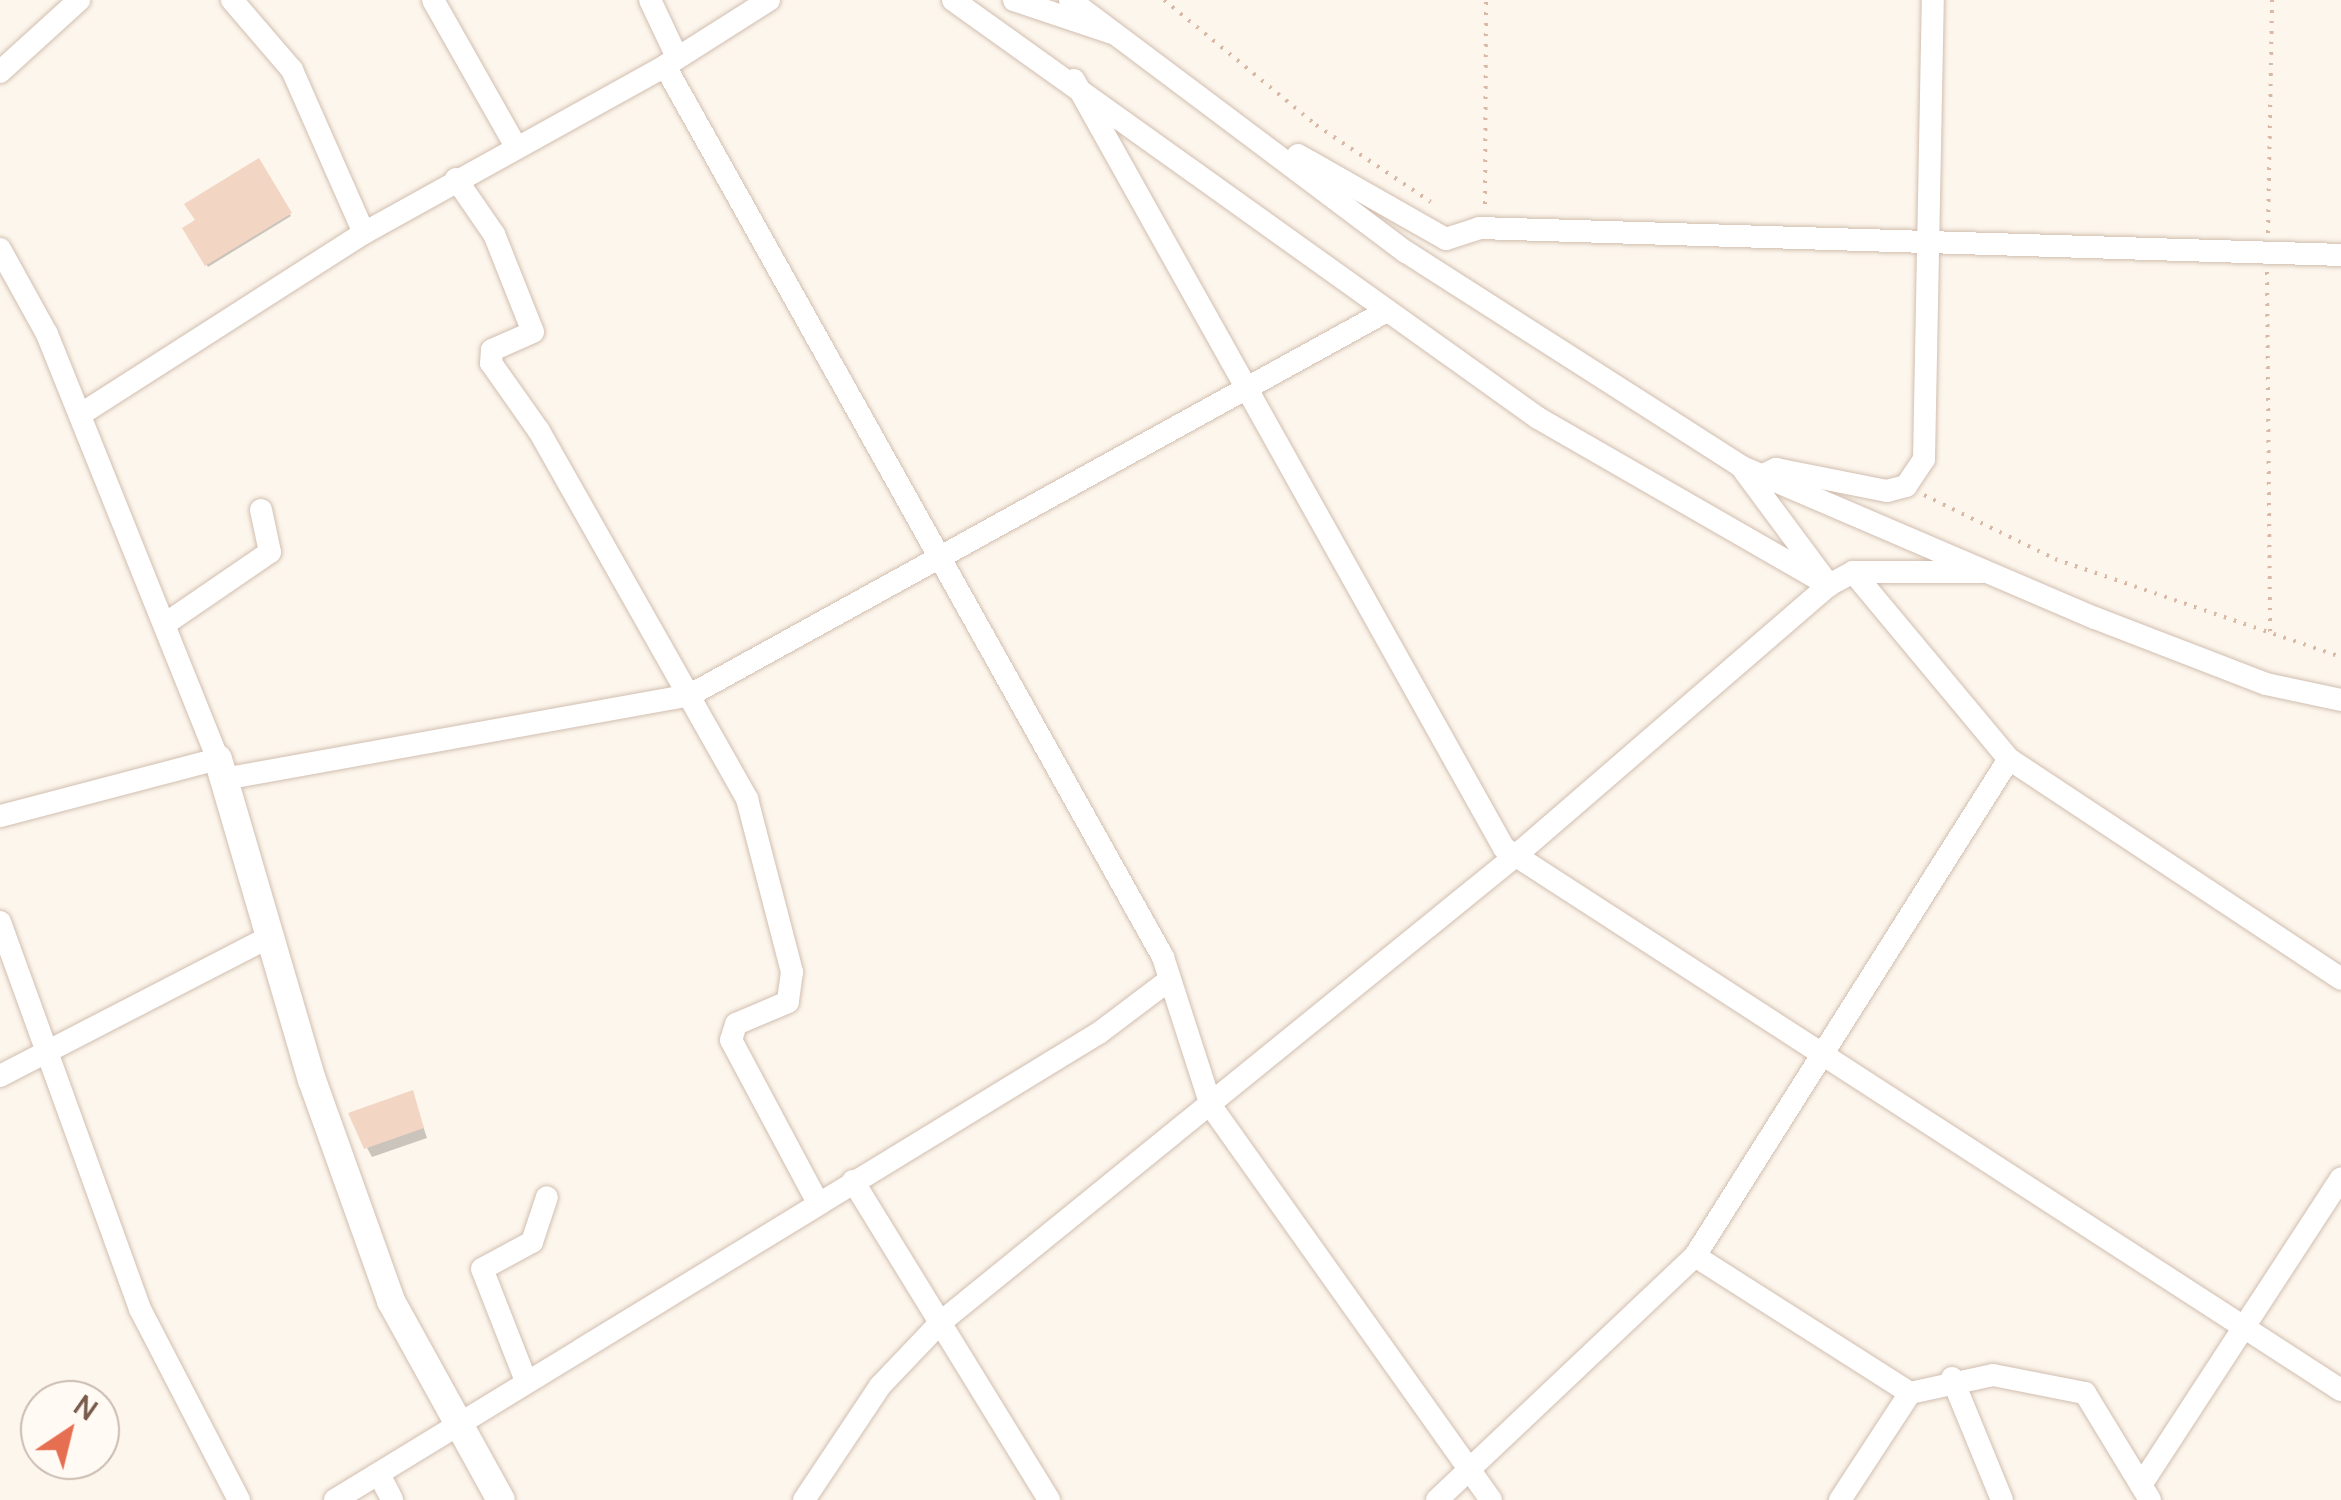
<!DOCTYPE html>
<style>
body{margin:0}
#map{position:relative;width:2341px;height:1500px;overflow:hidden;background:#fdf6ec;font-family:Manrope,sans-serif}
div>[style]{position:absolute}
[style*='--x']{left:calc(var(--x)*1px);top:calc(var(--y)*1px);width:calc(var(--w)*1px);rotate:calc(var(--a)*1deg)}
.shadow>*{inset:0;background:#0003}
.building>*{inset:0;background:#f3d5c3}
.path>*{height:4px;margin-top:-2px;transform-origin:0;background:repeating-linear-gradient(90deg,#d9b8a5 0 2.5px,transparent 0 10.5px)}
.roads{filter:drop-shadow(0 0 2px #d1beb0) drop-shadow(0 0 2px #d1beb0)}
.minor>*{height:22px;margin:-11px;padding:0 11px;transform-origin:11px;border-radius:11px;background:#fff}
.tertiary>*{height:28px;margin:-14px;padding:0 14px;transform-origin:14px;border-radius:14px;background:#fff}
span{translate:-50% -50%;white-space:nowrap;text-align:center;line-height:1.15;-webkit-text-stroke:10px #fffaf3;paint-order:stroke}
.north{position:absolute;left:20px;top:1380px;width:100px;height:100px;box-sizing:border-box;background:#fffaf3;border:2px solid #cabbb1;border-radius:50%;rotate:35deg;font-size:28px;font-weight:700;line-height:40px;text-align:center;color:#7a5c4d}
.north::after{content:'';display:block;margin:auto;width:35px;height:45px;background:#e76f51;clip-path:polygon(50% 0,100% 100%,50% 72%,0 100%)}
</style>
<div id="map">
<div class="shadow">
<div style="clip-path:polygon(258px 162px,291px 216px,208px 267px,185px 229px)"></div>
<div style="clip-path:polygon(412px 1093px,427px 1138px,372px 1157px,367px 1148px)"></div>
</div>
<div class="building">
<div style="clip-path:polygon(259px 158px,292px 213px,205px 266px,182px 228px,195px 220px,184px 204px)"></div>
<div style="clip-path:polygon(413px 1090px,424px 1128px,364px 1149px,348px 1113px)"></div>
</div>
<div class="path">
<div style="--x:1164;--y:0;--w:197;--a:39.4"></div>
<div style="--x:1316;--y:125;--w:138;--a:33.8"></div>
<div style="--x:1485;--y:204;--w:204;--a:-89.7"></div>
<div style="--x:2268;--y:233;--w:233;--a:-89"></div>
<div style="--x:2267;--y:272;--w:366;--a:89.5"></div>
<div style="--x:1924;--y:495;--w:146;--a:26"></div>
<div style="--x:2055;--y:559;--w:302;--a:18.9"></div>
</div>
<div class="roads">
<div class="minor">
<div style="--x:232;--y:0;--w:92;--a:49.4"></div>
<div style="--x:292;--y:70;--w:178;--a:66.2"></div>
<div style="--x:433;--y:0;--w:169;--a:60.5"></div>
<div style="--x:650;--y:0;--w:61;--a:64.7"></div>
<div style="--x:769;--y:0;--w:123;--a:147.6"></div>
<div style="--x:665;--y:66;--w:1021;--a:60.8"></div>
<div style="--x:1163;--y:957;--w:157;--a:72.1"></div>
<div style="--x:1211;--y:1106;--w:483;--a:54.6"></div>
<div style="--x:953;--y:0;--w:719;--a:35.55"></div>
<div style="--x:1538;--y:418;--w:336;--a:29.9"></div>
<div style="--x:1014;--y:0;--w:103;--a:18.6"></div>
<div style="--x:1070;--y:0;--w:420;--a:36.9"></div>
<div style="--x:1406;--y:252;--w:397;--a:32.6"></div>
<div style="--x:1740;--y:466;--w:386;--a:23.2"></div>
<div style="--x:2095;--y:618;--w:183;--a:21.1"></div>
<div style="--x:2266;--y:684;--w:77;--a:12"></div>
<div style="--x:0;--y:72;--w:107;--a:-42.3"></div>
<div style="--x:1074;--y:80;--w:880;--a:60.76"></div>
<div style="--x:1504;--y:848;--w:997;--a:32.93"></div>
<div style="--x:1298;--y:155;--w:170;--a:29.6"></div>
<div style="--x:1446;--y:239;--w:35;--a:-18"></div>
<div style="--x:1479;--y:228;--w:862;--a:1.79"></div>
<div style="--x:456;--y:179;--w:67;--a:55.4"></div>
<div style="--x:494;--y:234;--w:105;--a:68.3"></div>
<div style="--x:533;--y:332;--w:45;--a:156.3"></div>
<div style="--x:492;--y:350;--w:13;--a:94"></div>
<div style="--x:491;--y:363;--w:83;--a:54.8"></div>
<div style="--x:539;--y:431;--w:423;--a:60.5"></div>
<div style="--x:747;--y:799;--w:179;--a:75.4"></div>
<div style="--x:792;--y:972;--w:30;--a:98"></div>
<div style="--x:788;--y:1002;--w:56;--a:157.1"></div>
<div style="--x:736;--y:1024;--w:17;--a:107"></div>
<div style="--x:731;--y:1040;--w:183;--a:61.9"></div>
<div style="--x:0;--y:249;--w:97;--a:61.1"></div>
<div style="--x:47;--y:334;--w:458;--a:68.1"></div>
<div style="--x:218;--y:759;--w:225;--a:165.3"></div>
<div style="--x:81;--y:414;--w:336;--a:-32.6"></div>
<div style="--x:364;--y:233;--w:344;--a:-29"></div>
<div style="--x:1745;--y:472;--w:141;--a:53.4"></div>
<div style="--x:1761;--y:476;--w:17;--a:-25"></div>
<div style="--x:1776;--y:469;--w:113;--a:11.2"></div>
<div style="--x:1887;--y:491;--w:20;--a:-15"></div>
<div style="--x:1906;--y:486;--w:32;--a:-56"></div>
<div style="--x:1924;--y:459;--w:459;--a:-88.9"></div>
<div style="--x:1853;--y:572;--w:244;--a:50.2"></div>
<div style="--x:2009;--y:759;--w:398;--a:33.5"></div>
<div style="--x:165;--y:624;--w:127;--a:-34.4"></div>
<div style="--x:270;--y:552;--w:43;--a:-102.1"></div>
<div style="--x:224;--y:779;--w:474;--a:-10.2"></div>
<div style="--x:690;--y:695;--w:791;--a:-28.86"></div>
<div style="--x:0;--y:922;--w:412;--a:70.1"></div>
<div style="--x:140;--y:1309;--w:215;--a:62.6"></div>
<div style="--x:0;--y:1076;--w:303;--a:-27.3"></div>
<div style="--x:853;--y:1181;--w:374;--a:58.4"></div>
<div style="--x:1695;--y:1256;--w:255;--a:32.5"></div>
<div style="--x:1952;--y:1378;--w:132;--a:67.7"></div>
<div style="--x:526;--y:1381;--w:120;--a:-111.4"></div>
<div style="--x:482;--y:1269;--w:57;--a:-28.4"></div>
<div style="--x:532;--y:1242;--w:47;--a:-71.6"></div>
<div style="--x:379;--y:1474;--w:29;--a:63"></div>
<div style="--x:2141;--y:1485;--w:366;--a:-56.9"></div>
<div style="--x:335;--y:1500;--w:895;--a:-31.44"></div>
<div style="--x:1099;--y:1033;--w:88;--a:-37.1"></div>
<div style="--x:804;--y:1500;--w:137;--a:-56.3"></div>
<div style="--x:880;--y:1386;--w:88;--a:-46.4"></div>
<div style="--x:941;--y:1322;--w:738;--a:-39.06"></div>
<div style="--x:1514;--y:857;--w:416;--a:-40.8"></div>
<div style="--x:1829;--y:585;--w:27;--a:-28"></div>
<div style="--x:1853;--y:572;--w:129;--a:0"></div>
<div style="--x:1437;--y:1500;--w:355;--a:-43.4"></div>
<div style="--x:1695;--y:1256;--w:588;--a:-57.72"></div>
<div style="--x:1840;--y:1500;--w:128;--a:-56.8"></div>
<div style="--x:1910;--y:1393;--w:85;--a:-12.2"></div>
<div style="--x:1993;--y:1375;--w:94;--a:11.1"></div>
<div style="--x:2085;--y:1393;--w:125;--a:58.7"></div>
</div>
<div class="tertiary">
<div style="--x:218;--y:759;--w:334;--a:73.7"></div>
<div style="--x:312;--y:1080;--w:235;--a:70.3"></div>
<div style="--x:391;--y:1301;--w:227;--a:61.1"></div>
</div>
</div>
<div class="north">N</div>
</div>
